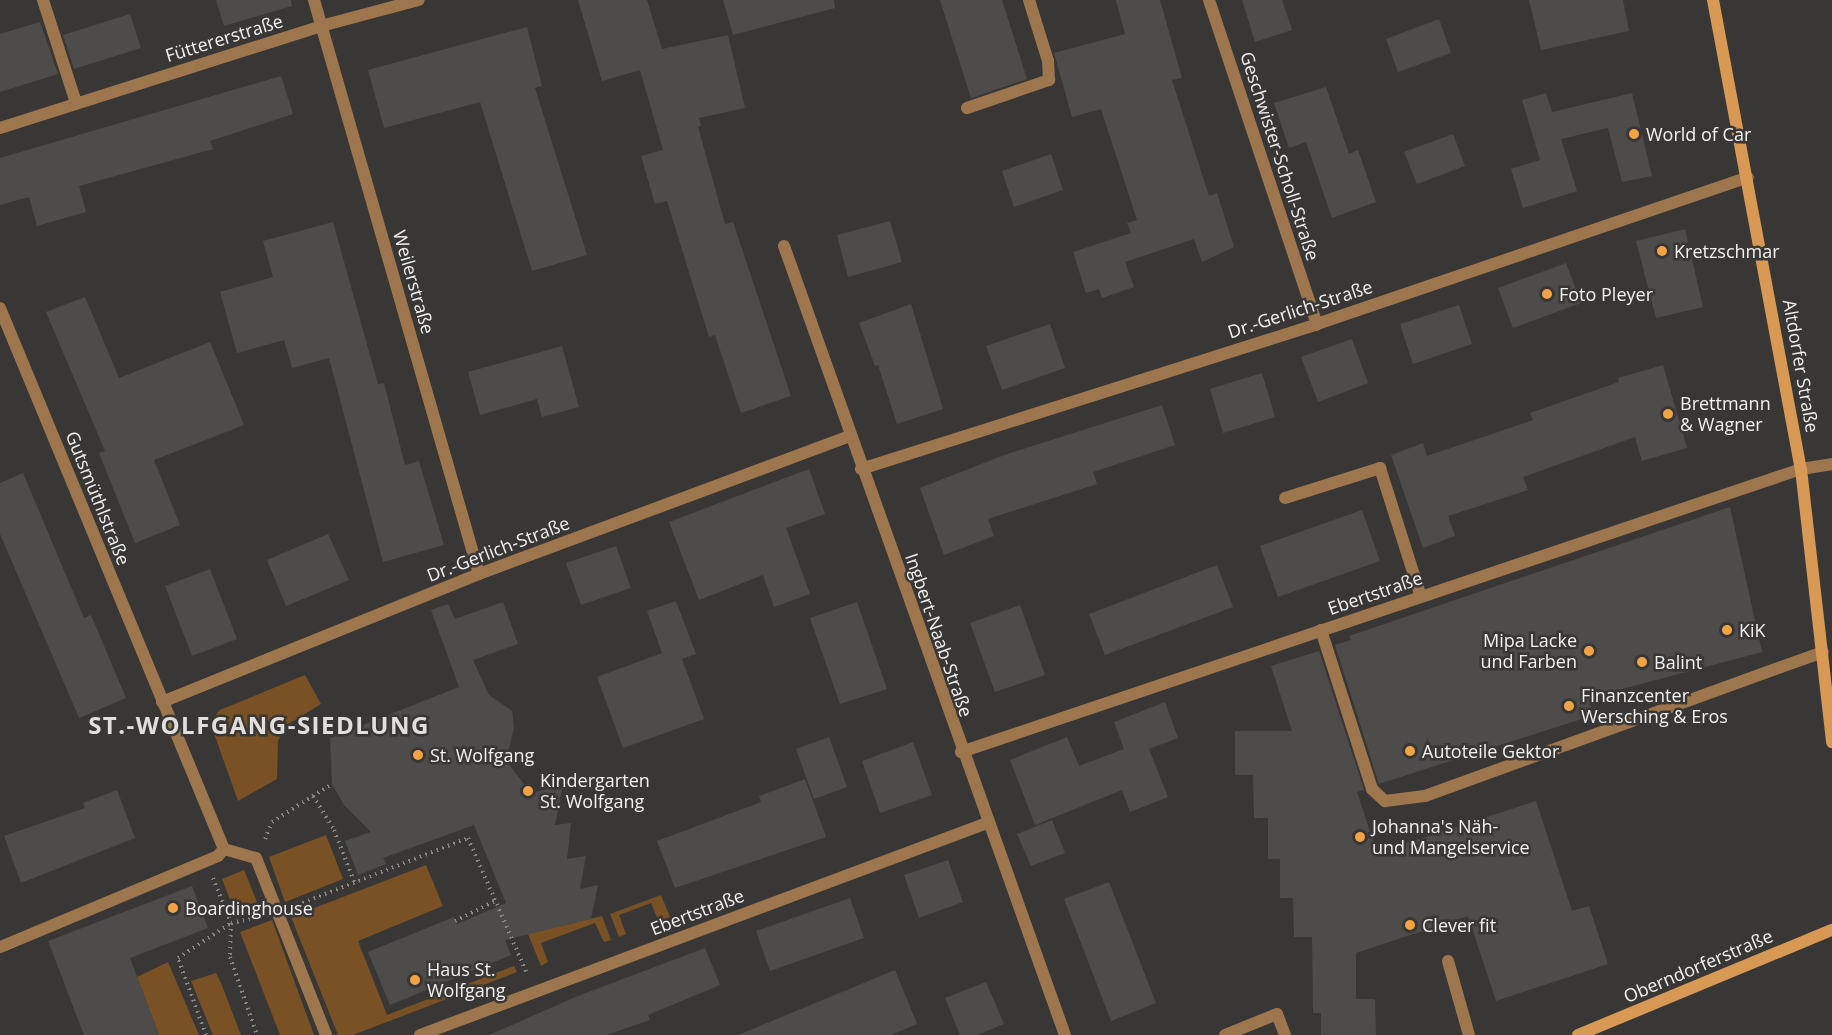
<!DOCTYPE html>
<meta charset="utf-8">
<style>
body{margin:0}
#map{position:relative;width:1832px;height:1035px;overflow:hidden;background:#393735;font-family:"Open Sans",sans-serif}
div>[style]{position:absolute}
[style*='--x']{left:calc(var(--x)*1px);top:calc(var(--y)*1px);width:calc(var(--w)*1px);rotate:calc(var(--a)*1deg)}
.green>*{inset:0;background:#795124}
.building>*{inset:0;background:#4e4c4a}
.path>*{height:4px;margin-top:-2px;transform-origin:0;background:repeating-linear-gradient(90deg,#8a8887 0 1.5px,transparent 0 6px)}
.service>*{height:12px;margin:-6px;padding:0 6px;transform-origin:6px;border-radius:6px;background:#9e764d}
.minor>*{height:12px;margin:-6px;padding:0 6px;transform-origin:6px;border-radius:6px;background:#9e764d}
.tertiary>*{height:12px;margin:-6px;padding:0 6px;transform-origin:6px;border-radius:6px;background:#9e764d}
.secondary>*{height:12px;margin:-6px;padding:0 6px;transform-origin:6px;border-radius:6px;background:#d79953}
.dots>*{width:16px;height:16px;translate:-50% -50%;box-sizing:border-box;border:3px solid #393735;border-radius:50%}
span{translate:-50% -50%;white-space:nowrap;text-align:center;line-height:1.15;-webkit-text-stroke:5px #393735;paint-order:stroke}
.street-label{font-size:18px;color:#f2f1f0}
.poi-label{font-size:18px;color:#f2f1f0}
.left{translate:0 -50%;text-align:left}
.right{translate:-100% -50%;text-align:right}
.district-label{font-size:24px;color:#e1dedc;font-weight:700;letter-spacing:1.5px}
</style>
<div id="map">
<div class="green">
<div style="clip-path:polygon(305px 675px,321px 704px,285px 726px,278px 741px,277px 779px,238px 801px,210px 722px,220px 710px)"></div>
<div style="clip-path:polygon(326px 835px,343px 879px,285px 902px,269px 857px)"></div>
<div style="clip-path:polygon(426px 865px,443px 906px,358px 941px,387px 1015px,514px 966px,517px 972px,353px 1035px,338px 1035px,291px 917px)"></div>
<div style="clip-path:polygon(244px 870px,257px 902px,234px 910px,222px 879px)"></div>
<div style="clip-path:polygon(661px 895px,670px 917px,659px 922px,651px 903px,619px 915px,626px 934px,619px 937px,610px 914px)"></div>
<div style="clip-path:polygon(602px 916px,611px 940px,604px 942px,595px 923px,541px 943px,548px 962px,541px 966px,528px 934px)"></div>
<div style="clip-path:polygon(272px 920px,314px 1035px,280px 1035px,240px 932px)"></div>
<div style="clip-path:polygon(168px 962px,199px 1035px,159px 1035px,137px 977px)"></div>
<div style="clip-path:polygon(216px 973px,221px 983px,241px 1035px,213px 1035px,191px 981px)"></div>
</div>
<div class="building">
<div style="clip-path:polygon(216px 0,291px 0,292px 6px,224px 26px)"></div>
<div style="clip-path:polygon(578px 0,647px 0,662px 49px,728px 35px,745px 108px,699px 118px,701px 126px,698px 127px,725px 224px,733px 222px,791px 396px,741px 413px,715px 335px,709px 337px,667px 201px,655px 204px,641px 156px,663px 150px,640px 70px,602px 81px)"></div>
<div style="clip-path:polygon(723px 0,834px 0,835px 8px,733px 35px)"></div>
<div style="clip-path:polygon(940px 0,1002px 0,1027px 79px,971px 98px)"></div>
<div style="clip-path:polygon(1116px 0,1160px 0,1182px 78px,1172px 80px,1209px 196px,1217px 193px,1234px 247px,1202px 262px,1194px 239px,1125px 262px,1134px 287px,1102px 298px,1099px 289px,1086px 293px,1073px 252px,1131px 233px,1127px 223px,1137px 220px,1101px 109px,1072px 117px,1054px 53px,1125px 34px)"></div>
<div style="clip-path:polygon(1242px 0,1282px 0,1292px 30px,1255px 42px)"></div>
<div style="clip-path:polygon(1529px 0,1623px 0,1629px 31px,1541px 50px)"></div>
<div style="clip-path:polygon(130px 14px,141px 48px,74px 69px,63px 35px)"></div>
<div style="clip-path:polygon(1439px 19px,1451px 53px,1398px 72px,1386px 39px)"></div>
<div style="clip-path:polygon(40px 22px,58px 74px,0 92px,0 34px)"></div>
<div style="clip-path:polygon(527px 27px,542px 86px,535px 88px,587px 255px,532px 271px,480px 102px,384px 128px,368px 70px)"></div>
<div style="clip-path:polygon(281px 76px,293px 114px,210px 141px,213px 149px,79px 186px,86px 212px,37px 226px,29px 197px,0 205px,0 158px)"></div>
<div style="clip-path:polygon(1326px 87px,1349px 154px,1358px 150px,1376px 202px,1332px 218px,1306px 142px,1289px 148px,1274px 103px)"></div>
<div style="clip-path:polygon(1546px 93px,1552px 112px,1632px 93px,1652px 176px,1622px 182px,1608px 128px,1561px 139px,1577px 191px,1523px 208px,1511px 169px,1540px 160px,1522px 100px)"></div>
<div style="clip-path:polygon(1453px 134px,1465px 166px,1417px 184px,1404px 152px)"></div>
<div style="clip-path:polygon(1051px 154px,1063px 190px,1014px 207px,1002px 171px)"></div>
<div style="clip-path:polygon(890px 221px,902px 262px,848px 277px,837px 235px)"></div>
<div style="clip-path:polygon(333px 222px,378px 384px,384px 383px,405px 465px,419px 461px,444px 545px,383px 562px,329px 358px,292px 368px,284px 340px,237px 353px,220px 292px,273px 277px,263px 241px)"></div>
<div style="clip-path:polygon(1685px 229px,1703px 307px,1656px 318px,1636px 241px)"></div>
<div style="clip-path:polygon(1566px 263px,1581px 303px,1513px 328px,1498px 288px)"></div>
<div style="clip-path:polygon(85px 297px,119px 378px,210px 342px,244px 425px,154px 460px,180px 525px,135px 543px,99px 453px,105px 451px,46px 312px)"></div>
<div style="clip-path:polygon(911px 304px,943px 409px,897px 424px,878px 365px,875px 366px,859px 323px)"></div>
<div style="clip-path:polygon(1459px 305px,1472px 344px,1413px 364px,1400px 324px)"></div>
<div style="clip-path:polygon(1050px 324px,1065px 368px,1002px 390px,986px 346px)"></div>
<div style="clip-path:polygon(1352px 339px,1368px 383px,1318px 402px,1301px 357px)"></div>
<div style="clip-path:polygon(562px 346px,579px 407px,542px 417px,537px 399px,480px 415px,468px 372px)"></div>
<div style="clip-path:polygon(1663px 365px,1687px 448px,1642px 461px,1635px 437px,1523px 477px,1528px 490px,1448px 516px,1455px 536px,1423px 548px,1391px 455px,1423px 443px,1427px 456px,1533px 420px,1530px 413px,1619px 382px,1618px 378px)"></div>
<div style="clip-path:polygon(1262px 373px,1275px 417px,1223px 433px,1210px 389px)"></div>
<div style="clip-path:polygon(1162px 405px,1175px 445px,1093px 472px,1097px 484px,988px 519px,994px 536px,944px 555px,920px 488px,1007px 454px)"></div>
<div style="clip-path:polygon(809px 469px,825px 514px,786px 528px,810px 594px,774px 607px,763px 575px,699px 600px,669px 522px)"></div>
<div style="clip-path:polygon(23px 473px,84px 618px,91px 615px,126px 698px,79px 718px,0 534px,0 483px)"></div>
<div style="clip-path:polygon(1730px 507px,1762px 652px,1588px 698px,1594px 715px,1379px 784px,1335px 645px,1351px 640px,1349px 636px)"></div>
<div style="clip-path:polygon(1362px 510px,1380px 561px,1278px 597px,1260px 546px)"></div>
<div style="clip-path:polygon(328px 534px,349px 580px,286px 606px,267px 560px)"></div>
<div style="clip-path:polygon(616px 546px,631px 588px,581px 605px,566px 563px)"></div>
<div style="clip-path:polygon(1217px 565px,1233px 607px,1105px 655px,1089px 614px)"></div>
<div style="clip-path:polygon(210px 569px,237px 639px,192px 656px,165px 586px)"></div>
<div style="clip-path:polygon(676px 601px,696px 654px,682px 659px,704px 719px,623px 748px,597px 677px,662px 653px,647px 611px)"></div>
<div style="clip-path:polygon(503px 602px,518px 644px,473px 660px,489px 695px,512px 711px,514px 727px,506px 761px,531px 793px,563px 785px,555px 825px,571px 823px,567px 859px,586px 856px,580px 889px,598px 885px,591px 919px,505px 940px,511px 955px,390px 1005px,368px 952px,454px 917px,457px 924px,506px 903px,474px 825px,383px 858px,386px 864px,358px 875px,345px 841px,371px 832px,344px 805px,332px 784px,330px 738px,459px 687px,431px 610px,448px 604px,455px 619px)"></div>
<div style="clip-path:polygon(857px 602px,887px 689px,840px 704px,810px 618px)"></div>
<div style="clip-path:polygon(1020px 605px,1045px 675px,995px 692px,970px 623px)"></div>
<div style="clip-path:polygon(1319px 651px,1364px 790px,1357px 792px,1377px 853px,1536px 801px,1572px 911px,1589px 906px,1608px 964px,1496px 1001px,1468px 916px,1356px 953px,1356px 999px,1375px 999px,1376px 1035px,1321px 1035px,1321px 1013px,1313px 1013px,1312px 937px,1294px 937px,1293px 898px,1280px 898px,1280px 859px,1268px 859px,1268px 818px,1254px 818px,1253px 775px,1235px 775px,1235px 731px,1292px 731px,1271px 666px)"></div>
<div style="clip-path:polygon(1165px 702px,1178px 738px,1149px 749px,1168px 797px,1130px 812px,1122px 790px,1035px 825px,1010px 760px,1067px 737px,1079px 766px,1124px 749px,1114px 722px)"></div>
<div style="clip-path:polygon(829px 737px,847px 787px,814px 799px,796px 749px)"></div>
<div style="clip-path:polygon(913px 742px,932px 795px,880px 813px,862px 761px)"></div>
<div style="clip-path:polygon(805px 779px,826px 837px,675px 888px,657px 841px,761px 802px,759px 796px)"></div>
<div style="clip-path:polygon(117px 790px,135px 838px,21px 883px,4px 836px,85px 808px,83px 803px)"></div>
<div style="clip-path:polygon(1052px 820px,1065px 853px,1031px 866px,1017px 834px)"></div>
<div style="clip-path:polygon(948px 860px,963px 902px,919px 918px,904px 875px)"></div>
<div style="clip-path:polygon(1109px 882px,1156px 1003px,1111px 1021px,1064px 899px)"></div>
<div style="clip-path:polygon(192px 886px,208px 928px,130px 958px,159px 1035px,84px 1035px,48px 941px)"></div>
<div style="clip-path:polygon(850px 898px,864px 938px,770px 971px,756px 931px)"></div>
<div style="clip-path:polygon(705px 948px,720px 985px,648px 1015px,650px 1020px,606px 1035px,489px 1035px,578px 996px)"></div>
<div style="clip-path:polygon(895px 970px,917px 1024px,891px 1035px,738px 1035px)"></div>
<div style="clip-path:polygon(986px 982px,1004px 1024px,977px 1035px,960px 1035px,945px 998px)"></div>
</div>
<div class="path">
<div style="--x:313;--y:796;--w:40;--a:58"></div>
<div style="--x:334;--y:830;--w:58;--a:68.7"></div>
<div style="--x:265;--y:839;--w:18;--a:-68"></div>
<div style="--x:272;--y:822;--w:71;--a:-32.3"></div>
<div style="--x:213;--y:878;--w:48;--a:68.2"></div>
<div style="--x:231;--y:923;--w:34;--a:92"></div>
<div style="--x:230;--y:957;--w:83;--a:70.9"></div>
<div style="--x:297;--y:905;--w:184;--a:-21.4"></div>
<div style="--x:468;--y:838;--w:148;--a:66.5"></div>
<div style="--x:455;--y:921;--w:45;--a:-26.6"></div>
<div style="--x:206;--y:1035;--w:82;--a:-110"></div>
<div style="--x:178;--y:958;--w:64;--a:-33.4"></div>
<div style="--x:231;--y:923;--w:29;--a:-12"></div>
</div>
<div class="service">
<div style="--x:43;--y:0;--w:108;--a:72.2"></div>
<div style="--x:967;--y:108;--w:87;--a:-18.9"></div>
<div style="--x:1049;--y:80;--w:19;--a:-93"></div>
<div style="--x:1048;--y:61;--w:64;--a:-107.3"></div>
<div style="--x:1801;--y:469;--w:31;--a:-9"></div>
<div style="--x:1285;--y:498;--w:100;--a:-17.5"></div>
<div style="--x:1380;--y:468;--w:135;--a:72.4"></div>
<div style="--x:1321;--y:630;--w:167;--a:72.2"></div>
<div style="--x:1372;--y:789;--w:18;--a:43"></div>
<div style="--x:1385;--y:801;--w:40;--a:-7.1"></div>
<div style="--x:1425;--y:796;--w:423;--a:-19.9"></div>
<div style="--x:224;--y:849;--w:33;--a:16"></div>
<div style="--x:256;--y:858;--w:190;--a:68.4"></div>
<div style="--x:1448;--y:961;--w:77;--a:74.2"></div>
<div style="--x:1225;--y:1035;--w:56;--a:-22"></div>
<div style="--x:1277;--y:1014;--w:22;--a:69"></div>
</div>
<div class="minor">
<div style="--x:314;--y:0;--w:597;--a:73.96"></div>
<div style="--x:1209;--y:0;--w:342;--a:71.6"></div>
<div style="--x:784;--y:246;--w:838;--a:70.4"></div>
<div style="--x:0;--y:308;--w:586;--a:67.51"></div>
<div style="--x:224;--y:849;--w:9;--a:131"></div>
<div style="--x:218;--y:856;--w:236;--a:157.3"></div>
<div style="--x:861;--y:469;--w:478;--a:-17.6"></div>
<div style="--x:1317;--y:324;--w:455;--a:-18.8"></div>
<div style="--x:162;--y:702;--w:342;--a:-22"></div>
<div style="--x:479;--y:574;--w:396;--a:-20.4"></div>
<div style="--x:961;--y:752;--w:886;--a:-18.62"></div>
<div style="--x:420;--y:1035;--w:605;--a:-20.5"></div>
</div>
<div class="tertiary">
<div style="--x:0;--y:128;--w:337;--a:-17.6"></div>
<div style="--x:321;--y:26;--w:101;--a:-14.9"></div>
</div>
<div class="secondary">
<div style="--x:1713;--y:0;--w:477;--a:79.4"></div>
<div style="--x:1801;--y:469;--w:275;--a:83.5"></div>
<div style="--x:1578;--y:1035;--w:275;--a:-22.5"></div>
</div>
<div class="dots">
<div style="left:1634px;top:134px;background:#f4a344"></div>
<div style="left:1662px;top:251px;background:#f4a344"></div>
<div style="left:1547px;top:294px;background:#f4a344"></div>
<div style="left:1668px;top:414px;background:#f4a344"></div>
<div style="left:1727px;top:630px;background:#f4a344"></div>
<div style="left:1589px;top:651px;background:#f4a344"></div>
<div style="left:1642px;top:662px;background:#f4a344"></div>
<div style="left:1569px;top:706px;background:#f4a344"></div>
<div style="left:1410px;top:751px;background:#f4a344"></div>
<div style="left:418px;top:755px;background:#f4a344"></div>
<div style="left:528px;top:791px;background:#f4a344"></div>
<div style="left:1360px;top:837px;background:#f4a344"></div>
<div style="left:173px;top:908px;background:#f4a344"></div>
<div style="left:1410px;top:925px;background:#f4a344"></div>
<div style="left:415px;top:980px;background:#f4a344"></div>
</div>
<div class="street-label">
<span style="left:224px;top:38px;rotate:-17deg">Füttererstraße</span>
<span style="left:1280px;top:156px;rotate:72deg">Geschwister-Scholl-Straße</span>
<span style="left:414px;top:282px;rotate:74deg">Weilerstraße</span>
<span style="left:1300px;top:309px;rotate:-18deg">Dr.-Gerlich-Straße</span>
<span style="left:1801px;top:366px;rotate:80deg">Altdorfer Straße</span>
<span style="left:98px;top:498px;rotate:68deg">Gutsmüthlstraße</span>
<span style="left:498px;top:549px;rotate:-21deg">Dr.-Gerlich-Straße</span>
<span style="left:1375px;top:593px;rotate:-19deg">Ebertstraße</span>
<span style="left:939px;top:635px;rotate:71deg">Ingbert-Naab-Straße</span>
<span style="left:697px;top:912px;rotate:-21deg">Ebertstraße</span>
<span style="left:1698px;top:966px;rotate:-23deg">Oberndorferstraße</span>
</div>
<div class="poi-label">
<span class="left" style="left:1646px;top:134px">World of Car</span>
<span class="left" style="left:1674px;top:251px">Kretzschmar</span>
<span class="left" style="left:1559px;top:294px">Foto Pleyer</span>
<span class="left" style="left:1680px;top:414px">Brettmann<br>&amp; Wagner</span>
<span class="left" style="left:1739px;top:630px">KiK</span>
<span class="right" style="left:1577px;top:651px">Mipa Lacke<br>und Farben</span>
<span class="left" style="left:1654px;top:662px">Balint</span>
<span class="left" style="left:1581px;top:706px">Finanzcenter<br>Wersching &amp; Eros</span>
<span class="left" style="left:1422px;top:751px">Autoteile Gektor</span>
<span class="left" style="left:430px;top:755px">St. Wolfgang</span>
<span class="left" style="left:540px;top:791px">Kindergarten<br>St. Wolfgang</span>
<span class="left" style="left:1372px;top:837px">Johanna's Näh-<br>und Mangelservice</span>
<span class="left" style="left:185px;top:908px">Boardinghouse</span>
<span class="left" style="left:1422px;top:925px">Clever fit</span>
<span class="left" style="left:427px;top:980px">Haus St.<br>Wolfgang</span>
</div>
<div class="district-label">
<span style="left:259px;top:725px">ST.-WOLFGANG-SIEDLUNG</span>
</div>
</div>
